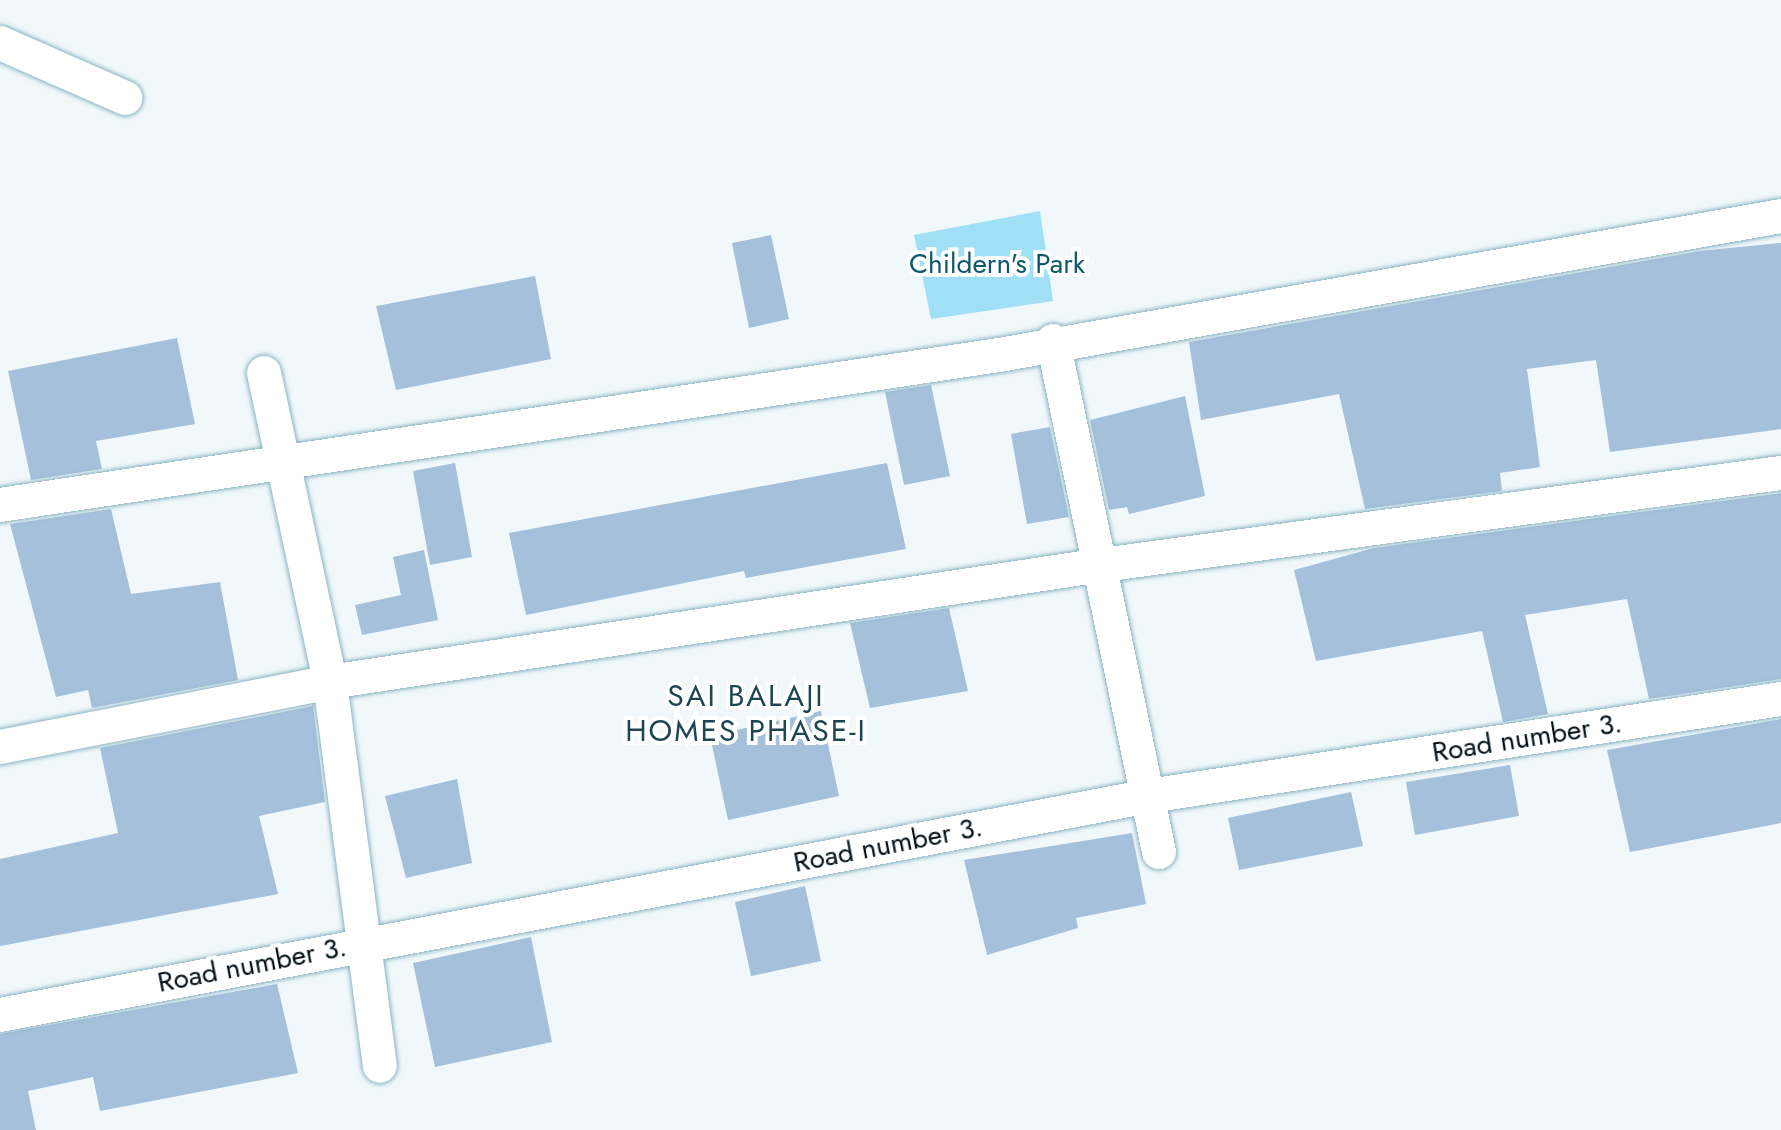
<!DOCTYPE html>
<style>
body{margin:0}
#map{position:relative;width:1781px;height:1130px;overflow:hidden;background:#f0f8fb;font-family:Jost,sans-serif}
div>[style]{position:absolute}
[style*='--x']{left:calc(var(--x)*1px);top:calc(var(--y)*1px);width:calc(var(--w)*1px);rotate:calc(var(--a)*1deg)}
.green>*{inset:0;background:#9fe0f6}
.building>*{inset:0;background:#a4c0db}
.roads{filter:drop-shadow(0 0 2px #8ab3c2) drop-shadow(0 0 2px #8ab3c2)}
.minor>*{height:34px;margin:-17px;padding:0 17px;transform-origin:17px;border-radius:17px;background:#fff}
span{translate:-50% -50%;white-space:nowrap;text-align:center;line-height:1.15;-webkit-text-stroke:8px #fff;paint-order:stroke}
.park-label{font-size:28px;color:#0d586c}
.street-label{font-size:28px;color:#031117}
.neighbourhood-label{font-size:30px;color:#1e4652;letter-spacing:2px}
</style>
<div id="map">
<div class="green">
<div style="clip-path:polygon(1040px 211px,1053px 301px,931px 319px,914px 235px)"></div>
</div>
<div class="building">
<div style="clip-path:polygon(771px 235px,789px 319px,749px 328px,732px 243px)"></div>
<div style="clip-path:polygon(1781px 243px,1781px 429px,1610px 452px,1596px 360px,1527px 369px,1540px 467px,1500px 473px,1502px 491px,1365px 509px,1339px 394px,1201px 420px,1189px 342px,1700px 251px)"></div>
<div style="clip-path:polygon(535px 276px,551px 359px,396px 390px,376px 306px)"></div>
<div style="clip-path:polygon(177px 338px,195px 424px,96px 441px,102px 469px,31px 480px,8px 371px)"></div>
<div style="clip-path:polygon(931px 385px,950px 476px,904px 485px,885px 392px)"></div>
<div style="clip-path:polygon(1185px 396px,1205px 496px,1129px 514px,1127px 507px,1109px 510px,1090px 420px)"></div>
<div style="clip-path:polygon(1050px 427px,1069px 517px,1027px 524px,1011px 434px)"></div>
<div style="clip-path:polygon(455px 463px,472px 557px,430px 565px,413px 471px)"></div>
<div style="clip-path:polygon(887px 463px,906px 549px,746px 578px,744px 571px,526px 615px,509px 533px)"></div>
<div style="clip-path:polygon(1781px 493px,1781px 679px,1649px 699px,1627px 599px,1525px 615px,1548px 714px,1503px 722px,1482px 631px,1316px 661px,1294px 570px,1374px 548px)"></div>
<div style="clip-path:polygon(111px 509px,131px 594px,220px 582px,238px 680px,92px 708px,88px 690px,56px 697px,10px 524px)"></div>
<div style="clip-path:polygon(424px 550px,438px 620px,362px 635px,355px 605px,401px 595px,393px 557px)"></div>
<div style="clip-path:polygon(949px 608px,968px 691px,870px 708px,850px 623px)"></div>
<div style="clip-path:polygon(313px 706px,325px 802px,259px 816px,278px 894px,0 946px,0 859px,118px 833px,100px 748px)"></div>
<div style="clip-path:polygon(821px 711px,839px 796px,728px 820px,710px 736px)"></div>
<div style="clip-path:polygon(1781px 719px,1781px 823px,1630px 852px,1607px 750px)"></div>
<div style="clip-path:polygon(1510px 765px,1519px 816px,1415px 835px,1406px 782px)"></div>
<div style="clip-path:polygon(457px 779px,472px 863px,406px 878px,385px 796px)"></div>
<div style="clip-path:polygon(1351px 792px,1363px 846px,1239px 870px,1228px 818px)"></div>
<div style="clip-path:polygon(1132px 833px,1146px 904px,1076px 918px,1078px 928px,987px 955px,964px 860px)"></div>
<div style="clip-path:polygon(805px 886px,821px 961px,751px 976px,735px 902px)"></div>
<div style="clip-path:polygon(531px 937px,552px 1042px,435px 1067px,413px 963px)"></div>
<div style="clip-path:polygon(277px 984px,298px 1073px,100px 1111px,93px 1077px,28px 1091px,36px 1130px,0 1130px,0 1034px)"></div>
</div>
<div class="roads">
<div class="minor">
<div style="--x:0;--y:43;--w:137;--a:23.7"></div>
<div style="--x:1053;--y:341;--w:522;--a:78.28"></div>
<div style="--x:264;--y:373;--w:316;--a:77.9"></div>
<div style="--x:330;--y:682;--w:387;--a:82.6"></div>
<div style="--x:0;--y:505;--w:1016;--a:-8.54"></div>
<div style="--x:1005;--y:354;--w:788;--a:-10.08"></div>
<div style="--x:0;--y:747;--w:336;--a:-11.1"></div>
<div style="--x:330;--y:682;--w:781;--a:-8.62"></div>
<div style="--x:1102;--y:565;--w:685;--a:-7.72"></div>
<div style="--x:0;--y:1015;--w:1170;--a:-10.79"></div>
<div style="--x:1149;--y:796;--w:639;--a:-8.73"></div>
</div>
</div>
<div class="park-label">
<span style="left:997px;top:264px">Childern's Park</span>
</div>
<div class="street-label">
<span style="left:1527px;top:738px;rotate:-9deg">Road number 3.</span>
<span style="left:888px;top:845px;rotate:-11deg">Road number 3.</span>
<span style="left:252px;top:965px;rotate:-11deg">Road number 3.</span>
</div>
<div class="neighbourhood-label">
<span style="left:746px;top:713px">SAI BALAJI<br>HOMES PHASE-I</span>
</div>
</div>
